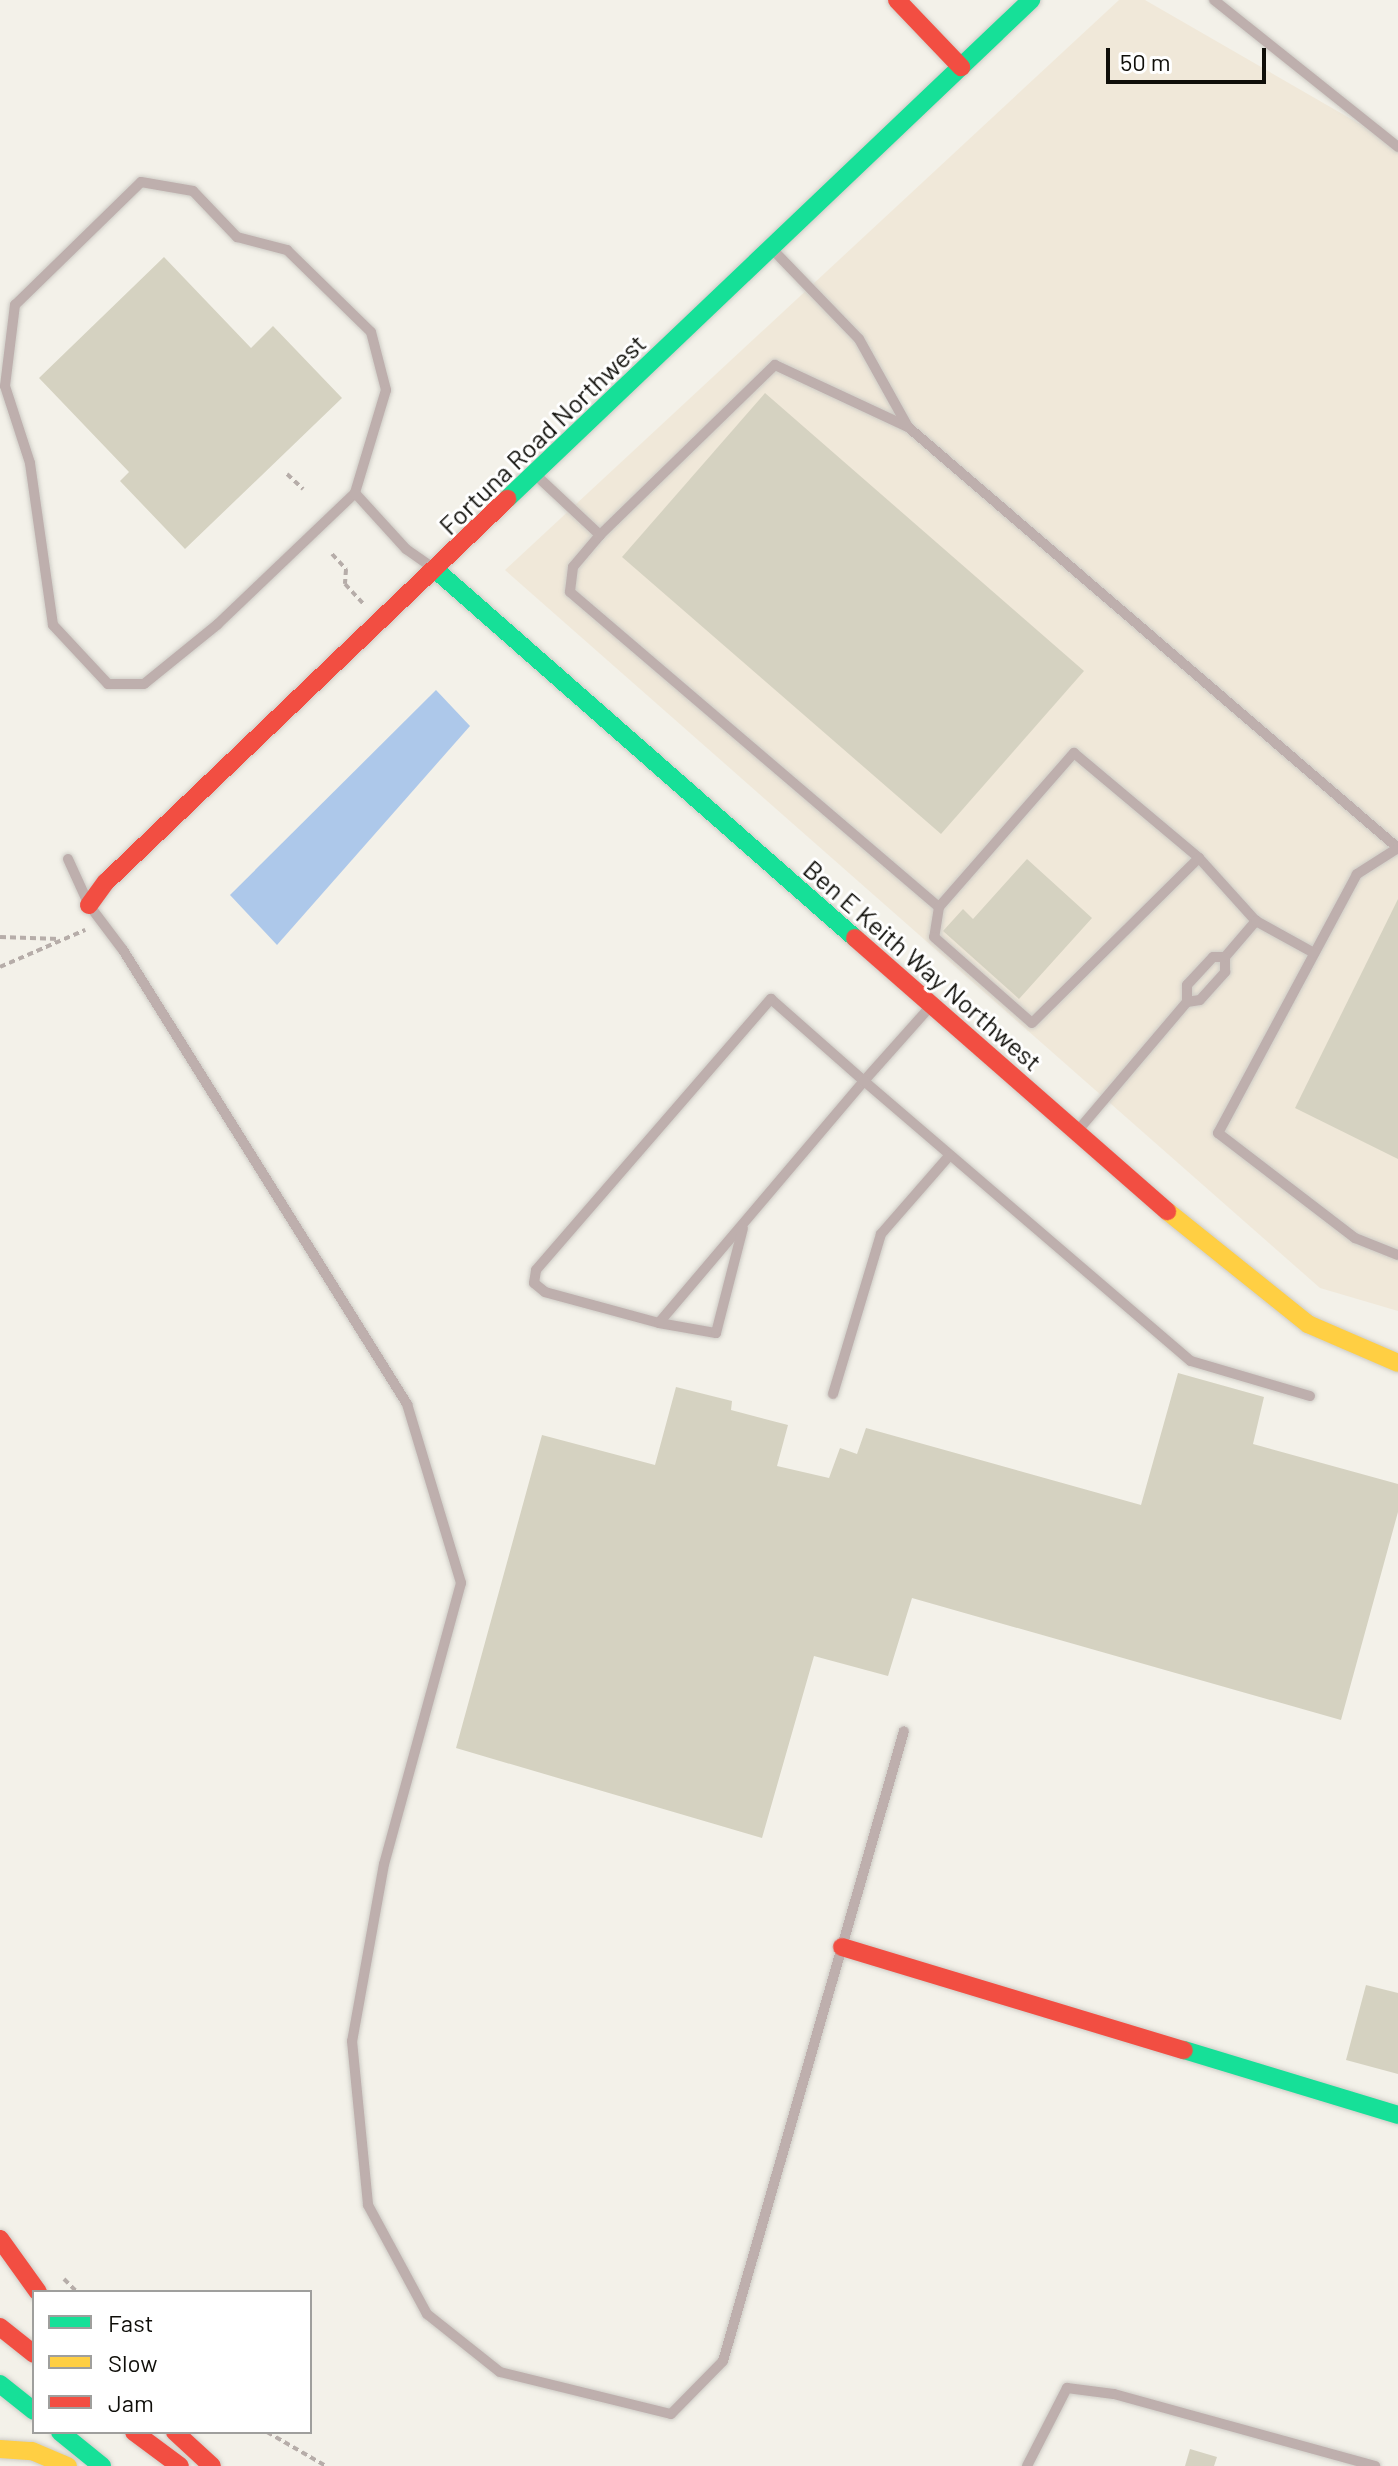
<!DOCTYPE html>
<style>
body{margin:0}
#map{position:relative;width:1398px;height:2466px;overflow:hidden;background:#f3f1e9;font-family:Barlow,sans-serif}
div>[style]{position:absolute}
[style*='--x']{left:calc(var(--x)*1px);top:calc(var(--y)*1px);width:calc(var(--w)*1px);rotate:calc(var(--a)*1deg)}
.commercial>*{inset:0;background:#f0e8d9}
.water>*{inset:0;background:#adc8ea}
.building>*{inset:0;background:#d5d2c1}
.path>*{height:4px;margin-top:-2px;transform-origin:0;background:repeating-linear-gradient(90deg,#b6ada9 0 6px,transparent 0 10px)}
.roads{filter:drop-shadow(0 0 2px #ceccc6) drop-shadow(0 0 2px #ceccc6)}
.lane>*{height:10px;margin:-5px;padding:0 5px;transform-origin:5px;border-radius:5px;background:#beafad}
.fast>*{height:18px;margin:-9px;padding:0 9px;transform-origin:9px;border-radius:9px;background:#16e098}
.slow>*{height:18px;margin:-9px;padding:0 9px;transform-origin:9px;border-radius:9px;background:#ffcf43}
.jam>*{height:18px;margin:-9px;padding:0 9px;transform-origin:9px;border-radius:9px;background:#f24e42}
span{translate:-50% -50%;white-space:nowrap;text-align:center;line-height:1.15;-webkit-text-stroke:6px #fff;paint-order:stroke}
.street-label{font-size:26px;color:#0f0e09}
.legend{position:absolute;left:32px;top:2290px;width:280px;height:144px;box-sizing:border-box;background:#fff;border:2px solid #9f9f9d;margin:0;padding:10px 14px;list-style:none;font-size:24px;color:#0f0e09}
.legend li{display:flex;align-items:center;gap:16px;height:40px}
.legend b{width:40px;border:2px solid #9f9f9d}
.scale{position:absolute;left:1106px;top:48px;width:160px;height:36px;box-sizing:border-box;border:4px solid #0f0e09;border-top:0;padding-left:10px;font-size:24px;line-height:28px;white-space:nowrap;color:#0f0e09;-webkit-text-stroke:6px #fff;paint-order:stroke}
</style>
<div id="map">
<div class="commercial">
<div style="clip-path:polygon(1119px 0,1145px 0,1398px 146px,1398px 1311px,1320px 1288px,505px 570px)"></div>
</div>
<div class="water">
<div style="clip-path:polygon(436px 690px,470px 726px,277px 945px,230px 895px)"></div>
</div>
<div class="building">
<div style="clip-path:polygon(164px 257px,251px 348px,273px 326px,342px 398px,185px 549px,120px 481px,129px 472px,39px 378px)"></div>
<div style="clip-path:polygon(765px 393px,1084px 671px,941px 834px,622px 557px)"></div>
<div style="clip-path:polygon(1027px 859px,1092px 918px,1019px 999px,943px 931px,963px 909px,973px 919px)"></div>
<div style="clip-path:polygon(1398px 899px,1398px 1159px,1295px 1108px)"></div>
<div style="clip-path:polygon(1178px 1373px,1264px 1397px,1253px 1444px,1398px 1484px,1398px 1512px,1341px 1720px,912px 1598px,888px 1676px,814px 1656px,762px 1838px,456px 1748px,542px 1435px,655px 1465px,676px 1387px,732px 1401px,731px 1410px,788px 1425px,777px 1466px,829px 1478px,840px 1448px,857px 1454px,866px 1428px,1141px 1505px)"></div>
<div style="clip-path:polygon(1366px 1985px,1398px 1993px,1398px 2074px,1346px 2060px)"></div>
<div style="clip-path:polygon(1190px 2449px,1217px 2457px,1214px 2466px,1185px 2466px)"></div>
</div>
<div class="path">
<div style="--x:287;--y:474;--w:22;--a:43"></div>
<div style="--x:332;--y:554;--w:21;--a:47"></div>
<div style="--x:346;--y:569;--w:15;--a:94"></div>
<div style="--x:345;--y:584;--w:26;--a:47"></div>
<div style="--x:0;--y:937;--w:60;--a:1.9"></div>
<div style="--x:0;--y:967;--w:93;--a:-23.5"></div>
<div style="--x:64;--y:2279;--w:18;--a:45"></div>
<div style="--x:267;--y:2432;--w:68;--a:30"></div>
</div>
<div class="roads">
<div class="lane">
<div style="--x:1214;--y:0;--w:236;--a:38.6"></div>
<div style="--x:908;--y:427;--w:646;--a:40.67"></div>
<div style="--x:538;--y:477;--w:85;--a:43.1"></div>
<div style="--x:600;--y:535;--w:42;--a:130.2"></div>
<div style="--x:573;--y:567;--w:25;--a:97"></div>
<div style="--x:570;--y:592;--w:485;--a:40.5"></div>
<div style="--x:939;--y:907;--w:205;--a:-48.8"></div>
<div style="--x:1074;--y:753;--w:163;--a:40"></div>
<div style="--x:1199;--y:858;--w:85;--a:47.9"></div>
<div style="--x:355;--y:493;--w:190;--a:136.3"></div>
<div style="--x:218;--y:624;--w:95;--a:141"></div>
<div style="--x:144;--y:684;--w:36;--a:180"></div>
<div style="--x:108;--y:684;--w:81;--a:-133"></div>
<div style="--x:53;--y:625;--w:164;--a:-98.1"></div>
<div style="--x:30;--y:463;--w:81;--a:-108"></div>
<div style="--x:5;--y:386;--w:82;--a:-83"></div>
<div style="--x:15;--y:305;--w:176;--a:-44.3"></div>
<div style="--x:141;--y:182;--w:53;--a:9.8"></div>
<div style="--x:193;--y:191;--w:64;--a:46.3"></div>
<div style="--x:237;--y:237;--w:52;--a:14.6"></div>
<div style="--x:287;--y:250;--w:117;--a:44.3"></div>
<div style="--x:371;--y:332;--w:60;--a:75.5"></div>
<div style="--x:386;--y:390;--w:108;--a:106.8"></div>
<div style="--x:355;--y:493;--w:76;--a:47.7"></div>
<div style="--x:406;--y:549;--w:29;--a:35"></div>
<div style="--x:600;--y:535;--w:244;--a:-44.2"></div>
<div style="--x:775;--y:365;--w:147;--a:25"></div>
<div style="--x:908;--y:427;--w:101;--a:-119.1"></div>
<div style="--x:859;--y:339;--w:122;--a:-134"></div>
<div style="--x:1398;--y:848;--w:49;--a:147.6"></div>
<div style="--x:1357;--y:874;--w:294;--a:118.2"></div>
<div style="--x:1218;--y:1133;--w:173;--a:37.5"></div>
<div style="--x:1355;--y:1238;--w:46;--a:21.6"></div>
<div style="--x:68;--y:859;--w:51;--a:65.5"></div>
<div style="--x:89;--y:905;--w:56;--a:52.9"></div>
<div style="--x:123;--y:950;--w:536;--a:57.97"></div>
<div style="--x:407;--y:1404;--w:187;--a:73.2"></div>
<div style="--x:461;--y:1583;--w:291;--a:105.3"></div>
<div style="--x:384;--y:1864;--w:180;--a:100.2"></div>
<div style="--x:352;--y:2041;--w:165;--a:84.4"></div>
<div style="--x:368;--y:2205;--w:124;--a:61.6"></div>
<div style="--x:427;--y:2314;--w:93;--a:38.5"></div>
<div style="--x:500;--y:2372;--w:176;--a:13.8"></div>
<div style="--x:671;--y:2414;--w:74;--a:-45.5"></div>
<div style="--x:723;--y:2361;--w:655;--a:-73.97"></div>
<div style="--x:939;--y:907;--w:30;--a:99"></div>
<div style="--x:934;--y:937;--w:130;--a:41.3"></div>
<div style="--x:1032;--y:1023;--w:235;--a:-44.7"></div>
<div style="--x:771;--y:999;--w:124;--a:41.4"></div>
<div style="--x:864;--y:1081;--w:317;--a:130.3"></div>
<div style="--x:659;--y:1323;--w:118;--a:-164.8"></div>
<div style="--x:545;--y:1292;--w:14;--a:-141"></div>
<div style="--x:534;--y:1283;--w:13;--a:-81"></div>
<div style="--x:536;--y:1270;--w:359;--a:-49.1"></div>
<div style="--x:1187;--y:1002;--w:13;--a:-9"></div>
<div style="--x:1200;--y:1000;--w:38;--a:-48"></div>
<div style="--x:1225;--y:972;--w:15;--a:-90"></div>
<div style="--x:1225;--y:957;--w:48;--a:-49.3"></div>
<div style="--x:1256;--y:921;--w:66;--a:28.9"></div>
<div style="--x:929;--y:1008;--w:98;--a:131.7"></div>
<div style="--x:864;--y:1081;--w:430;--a:40.6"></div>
<div style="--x:1191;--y:1361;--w:124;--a:16.4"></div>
<div style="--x:1080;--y:1128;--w:165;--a:-49.7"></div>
<div style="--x:1187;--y:1002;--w:17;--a:-90"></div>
<div style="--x:1187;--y:985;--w:38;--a:-47"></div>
<div style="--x:1213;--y:957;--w:12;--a:0"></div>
<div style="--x:659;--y:1323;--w:58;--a:10"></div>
<div style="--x:716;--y:1333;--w:108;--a:-75.6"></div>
<div style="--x:833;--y:1394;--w:167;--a:-73.3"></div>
<div style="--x:881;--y:1234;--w:103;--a:-48.9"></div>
<div style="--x:1027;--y:2466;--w:88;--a:-62.9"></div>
<div style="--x:1067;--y:2388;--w:47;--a:7.3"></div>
<div style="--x:1114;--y:2394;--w:271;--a:15.4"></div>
</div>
<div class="fast">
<div style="--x:507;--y:499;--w:724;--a:-43.6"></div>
<div style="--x:437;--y:571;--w:556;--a:41.28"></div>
<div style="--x:1184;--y:2050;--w:224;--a:16.9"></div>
<div style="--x:0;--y:2384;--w:43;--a:38.5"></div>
<div style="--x:60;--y:2432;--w:54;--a:39"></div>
</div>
<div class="slow">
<div style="--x:1167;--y:1211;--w:181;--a:38.7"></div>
<div style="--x:1308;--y:1324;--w:98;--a:23.4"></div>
<div style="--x:0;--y:2449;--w:32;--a:4"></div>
<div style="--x:32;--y:2451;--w:39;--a:23"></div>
</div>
<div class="jam">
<div style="--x:897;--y:0;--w:93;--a:46.3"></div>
<div style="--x:89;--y:905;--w:29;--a:-54"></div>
<div style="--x:106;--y:882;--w:555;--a:-43.68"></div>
<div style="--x:855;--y:938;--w:415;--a:41.2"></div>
<div style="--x:842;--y:1947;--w:357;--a:16.8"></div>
<div style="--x:0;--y:2239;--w:65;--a:54.4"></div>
<div style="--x:0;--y:2327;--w:43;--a:38.5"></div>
<div style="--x:134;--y:2432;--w:57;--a:36.5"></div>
<div style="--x:175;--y:2432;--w:50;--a:42.6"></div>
</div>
</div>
<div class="street-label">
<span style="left:542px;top:434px;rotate:-44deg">Fortuna Road Northwest</span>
<span style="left:923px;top:965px;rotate:41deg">Ben E Keith Way Northwest</span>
</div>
<ul class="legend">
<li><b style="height:10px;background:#16e098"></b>Fast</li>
<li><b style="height:10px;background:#ffcf43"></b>Slow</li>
<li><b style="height:10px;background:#f24e42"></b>Jam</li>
</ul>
<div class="scale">50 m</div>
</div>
